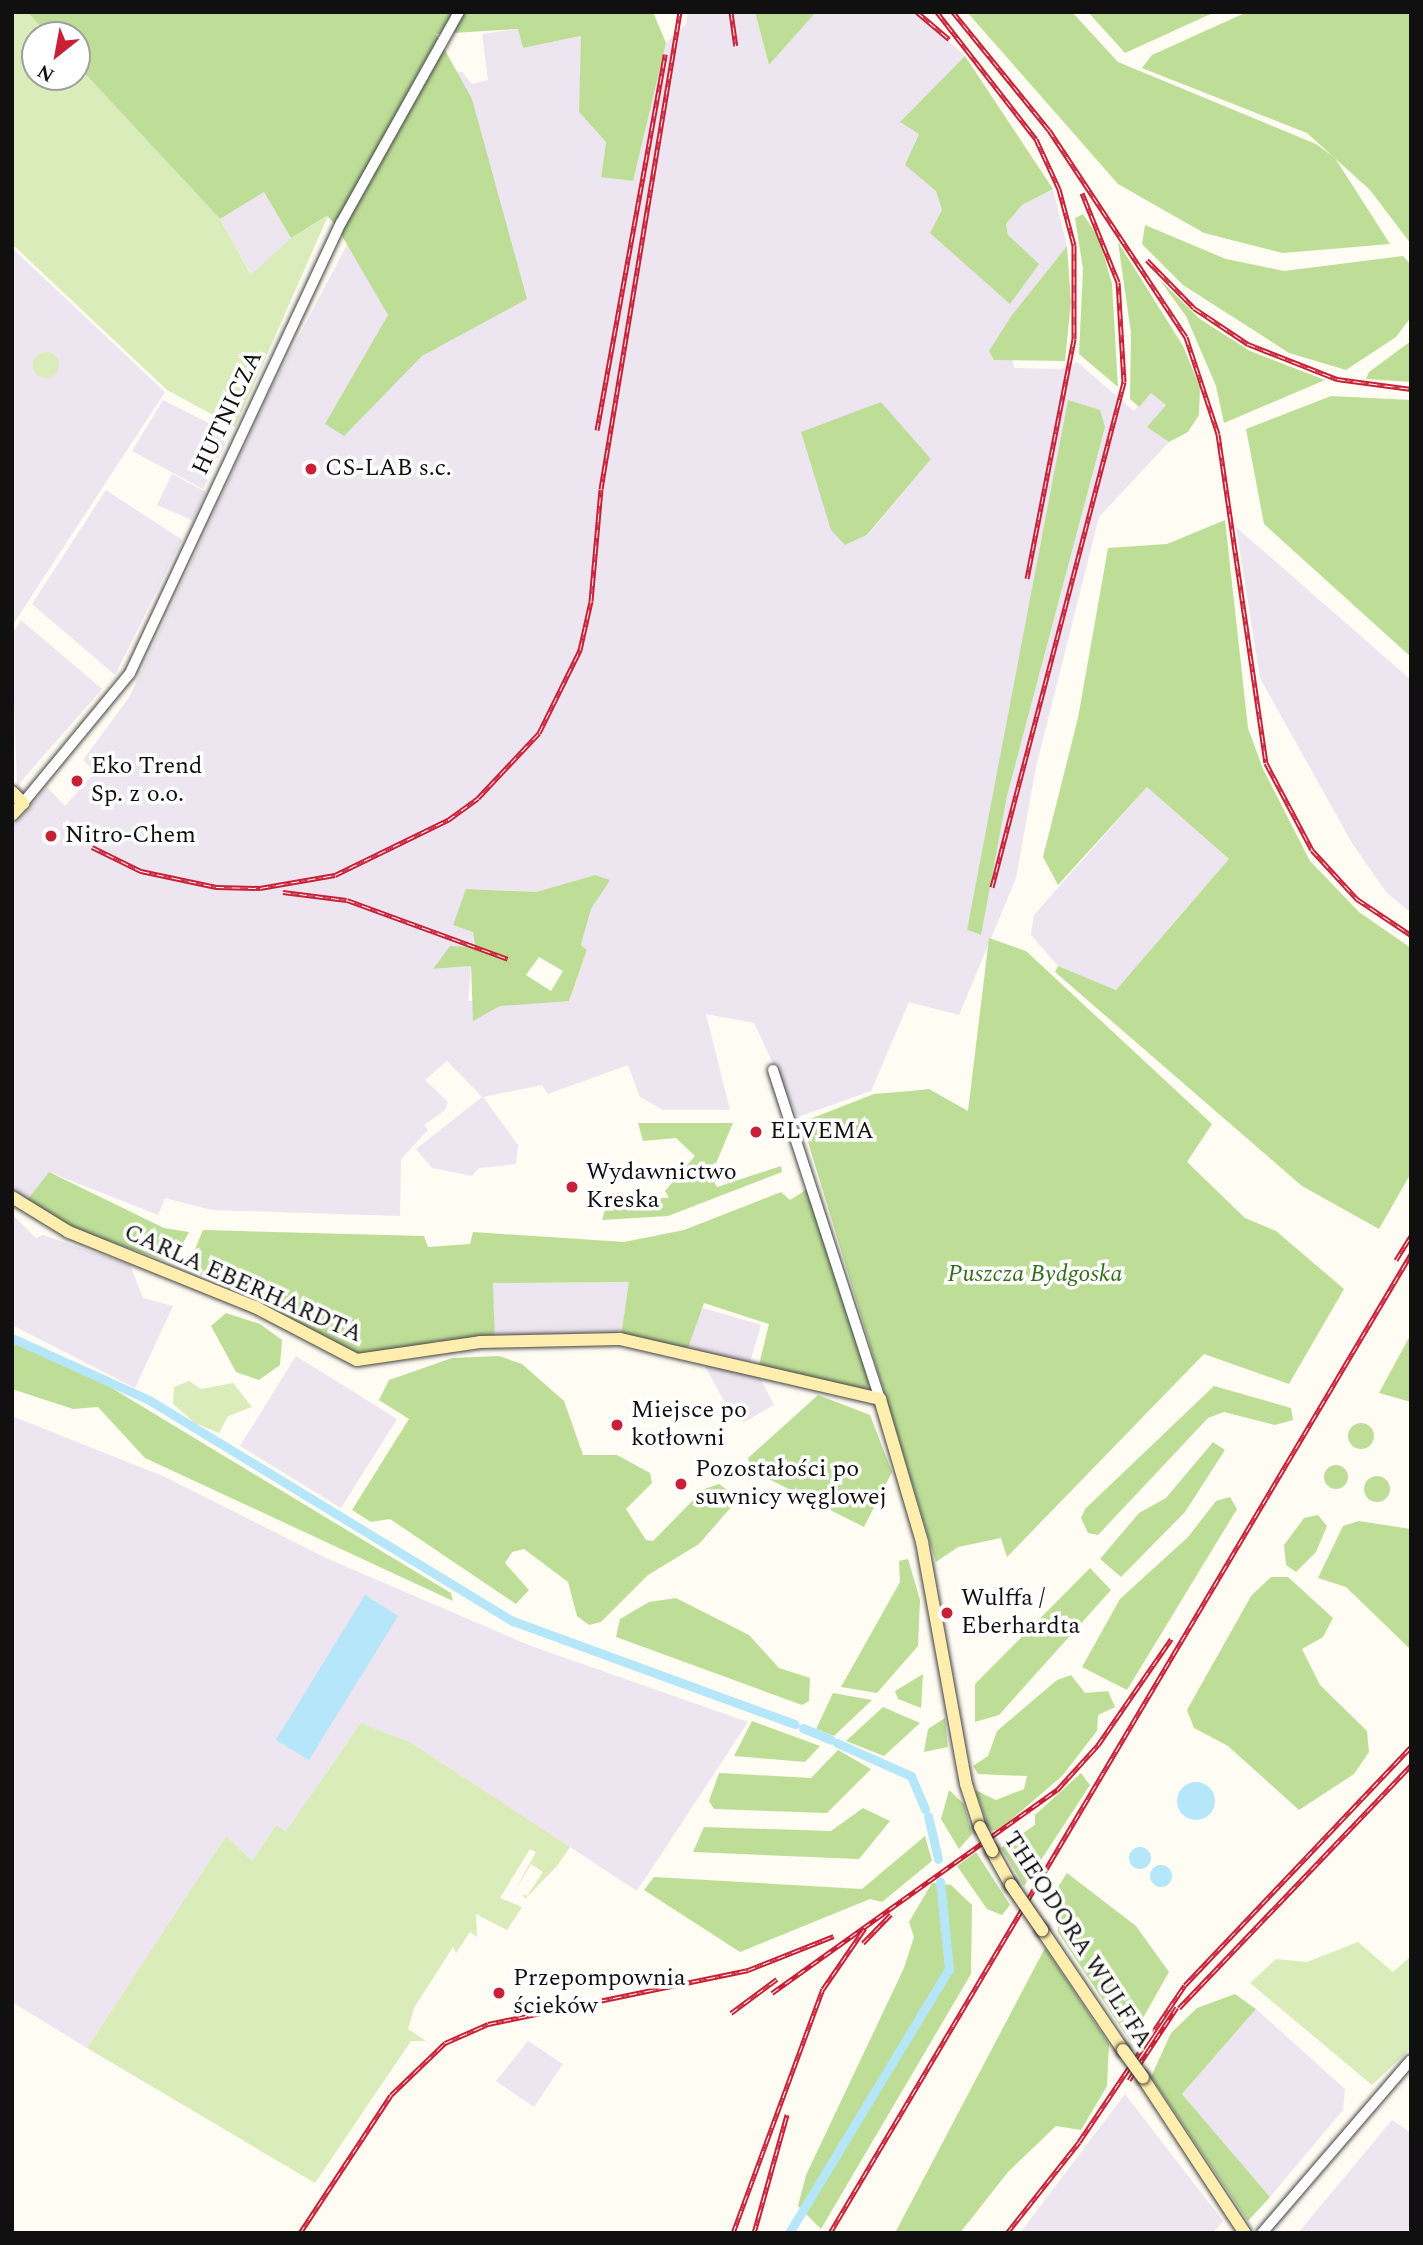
<!DOCTYPE html>
<meta charset="utf-8">
<style>
body{margin:0}
#map{position:relative;width:1423px;height:2245px;overflow:hidden;background:#fffcf3;font-family:Spectral,serif}
div>[style]{position:absolute}
[style*='--x']{left:calc(var(--x)*1px);top:calc(var(--y)*1px);width:calc(var(--w)*1px);rotate:calc(var(--a)*1deg)}
.industrial>*{inset:0;background:#ede5ef}
.green>*{inset:0;background:#d9ecba}
.round{border-radius:50%}
.forest>*{inset:0;background:#bede98}
.water>*{inset:0;background:#b5e6f9}
.canal>*{height:9px;margin:-4.5px;padding:0 4.5px;transform-origin:4.5px;border-radius:4.5px;background:#b5e6f9}
.roads{filter:drop-shadow(0 0 2px #434343) drop-shadow(0 0 2px #434343)}
.street>*{height:10px;margin:-5px;padding:0 5px;transform-origin:5px;border-radius:5px;background:#fff}
.secondary>*{height:12px;margin:-6px;padding:0 6px;transform-origin:6px;border-radius:6px;background:#ffeeae}
.rail>*{height:5px;margin-top:-2.5px;transform-origin:0;background:repeating-linear-gradient(90deg,#fff 0 8px,#c92037 0 16px);box-sizing:border-box;border-block:2px solid #c92037}
.bridges{filter:drop-shadow(0 0 2px #323232) drop-shadow(0 0 2px #323232)}
.secondary-bridge>*{height:12px;margin:-6px;padding:0 6px;transform-origin:6px;border-radius:6px;background:#ffeeae}
.dots>*{width:19px;height:19px;translate:-50% -50%;box-sizing:border-box;border:4px solid #fff;border-radius:50%}
span{translate:-50% -50%;white-space:nowrap;text-align:center;line-height:1.15;-webkit-text-stroke:7px #fff;paint-order:stroke}
.street-label{font-size:24px;color:#101010}
.poi-label{font-size:24px;color:#101010}
.left{translate:0 -50%;text-align:left}
.park-label{font-size:24px;color:#346d1c;font-style:italic}
.frame{position:absolute;inset:0;border:14px solid #101010;pointer-events:none}
.north{position:absolute;left:21px;top:21px;width:70px;height:70px;box-sizing:border-box;background:#fff;border:2px solid #9f9f9f;border-radius:50%;rotate:211deg;font-size:19px;font-weight:700;line-height:28px;text-align:center;color:#101010}
.north::after{content:'';display:block;margin:auto;width:24px;height:32px;background:#c92037;clip-path:polygon(50% 0,100% 100%,50% 72%,0 100%)}
</style>
<div id="map">
<div class="industrial">
<div style="clip-path:polygon(evenodd,688px 12px,755px 12px,769px 65px,816px 12px,913px 12px,945px 38px,965px 56px,901px 122px,919px 133px,906px 165px,936px 191px,942px 210px,930px 233px,1008px 235px,1006px 224px,1022px 205px,1053px 189px,1067px 246px,1012px 315px,994px 359px,1012px 356px,1014px 368px,1061px 369px,1077px 362px,1134px 411px,1151px 393px,1166px 405px,1148px 427px,1169px 442px,1099px 517px,1036px 767px,1016px 878px,959px 1015px,909px 1002px,871px 1091px,798px 1117px,754px 1023px,706px 1014px,730px 1110px,663px 1110px,640px 1097px,628px 1065px,548px 1094px,542px 1085px,483px 1097px,518px 1145px,516px 1164px,479px 1168px,472px 1176px,432px 1168px,416px 1149px,482px 1097px,447px 1061px,425px 1080px,448px 1102px,445px 1110px,424px 1125px,428px 1130px,401px 1159px,400px 1216px,212px 1210px,165px 1198px,158px 1215px,49px 1172px,27px 1200px,12px 1189px,12px 827px,47px 787px,65px 806px,95px 772px,83px 760px,130px 696px,270px 391px,439px 70px,462px 72px,472px 84px,488px 80px,482px 34px,518px 29px,523px 48px,582px 36px,579px 112px,606px 142px,601px 176px,632px 181px,666px 43px,686px 24px,688px 12px,881px 402px,931px 459px,868px 535px,845px 545px,881px 402px,688px 12px,1105px 427px,1007px 796px,980px 935px,967px 930px,1005px 747px,1105px 427px,688px 12px,595px 875px,609px 880px,591px 909px,581px 945px,587px 950px,569px 1001px,468px 1001px,471px 966px,434px 969px,475px 948px,466px 889px,536px 892px,595px 875px)"></div>
<div style="clip-path:polygon(264px 192px,291px 238px,252px 276px,220px 219px)"></div>
<div style="clip-path:polygon(12px 248px,165px 392px,12px 626px)"></div>
<div style="clip-path:polygon(163px 400px,230px 434px,203px 489px,132px 451px)"></div>
<div style="clip-path:polygon(172px 474px,206px 492px,192px 520px,157px 505px)"></div>
<div style="clip-path:polygon(106px 490px,182px 540px,115px 675px,32px 604px)"></div>
<div style="clip-path:polygon(1236px 527px,1411px 680px,1411px 913px,1386px 892px,1352px 843px,1260px 678px)"></div>
<div style="clip-path:polygon(21px 620px,102px 689px,17px 786px,12px 634px)"></div>
<div style="clip-path:polygon(1147px 787px,1229px 859px,1116px 990px,1058px 966px,1031px 935px,1034px 915px)"></div>
<div style="clip-path:polygon(12px 1214px,36px 1238px,43px 1235px,130px 1265px,143px 1298px,173px 1306px,135px 1388px,12px 1325px)"></div>
<div style="clip-path:polygon(630px 1282px,621px 1336px,495px 1340px,492px 1283px)"></div>
<div style="clip-path:polygon(700px 1307px,761px 1325px,749px 1366px,688px 1348px)"></div>
<div style="clip-path:polygon(296px 1356px,397px 1419px,341px 1508px,240px 1446px)"></div>
<div style="clip-path:polygon(704px 1364px,760px 1378px,774px 1405px,744px 1422px,732px 1416px)"></div>
<div style="clip-path:polygon(12px 1416px,165px 1477px,326px 1558px,531px 1646px,748px 1722px,637px 1891px,410px 1742px,361px 1723px,286px 1831px,276px 1825px,252px 1861px,226px 1836px,87px 2048px,12px 2002px)"></div>
<div style="clip-path:polygon(1256px 2009px,1345px 2089px,1343px 2110px,1270px 2197px,1182px 2094px)"></div>
<div style="clip-path:polygon(528px 2041px,563px 2064px,534px 2107px,496px 2081px)"></div>
<div style="clip-path:polygon(1125px 2094px,1223px 2221px,1213px 2233px,1020px 2233px)"></div>
<div style="clip-path:polygon(1392px 2120px,1411px 2133px,1411px 2233px,1298px 2233px)"></div>
</div>
<div class="green">
<div style="clip-path:polygon(12px 12px,27px 12px,49px 35px,35px 35px,35px 77px,77px 77px,77px 65px,220px 219px,251px 275px,291px 238px,328px 216px,235px 427px,167px 390px,12px 244px)"></div>
<div class="round" style="left:33px;top:352px;width:26px;height:26px"></div>
<div style="clip-path:polygon(189px 1381px,201px 1389px,233px 1383px,252px 1407px,228px 1416px,219px 1433px,195px 1423px,173px 1404px,174px 1387px)"></div>
<div style="clip-path:polygon(361px 1723px,410px 1742px,570px 1847px,557px 1866px,525px 1899px,523px 1894px,527px 1896px,543px 1872px,531px 1864px,514px 1892px,536px 1852px,530px 1849px,500px 1898px,522px 1907px,507px 1930px,476px 1914px,477px 1937px,470px 1932px,456px 1953px,453px 1947px,414px 2008px,408px 2029px,426px 2041px,411px 2041px,315px 2183px,87px 2048px,226px 1836px,252px 1861px,276px 1825px,286px 1831px)"></div>
<div style="clip-path:polygon(1358px 1942px,1393px 1972px,1411px 1956px,1411px 2048px,1372px 2085px,1250px 1983px,1276px 1959px,1307px 1962px)"></div>
</div>
<div class="forest">
<div style="clip-path:polygon(27px 12px,653px 12px,666px 43px,633px 181px,601px 177px,606px 142px,579px 112px,581px 36px,523px 48px,518px 29px,436px 34px,472px 99px,527px 299px,422px 356px,344px 436px,325px 424px,388px 315px,335px 224px,327px 216px,291px 238px,264px 192px,220px 219px,77px 65px,77px 35px,49px 35px)"></div>
<div style="clip-path:polygon(755px 12px,816px 12px,769px 65px)"></div>
<div style="clip-path:polygon(967px 12px,1072px 12px,1118px 62px,1316px 144px,1335px 158px,1390px 244px,1283px 253px,1204px 233px,1118px 184px)"></div>
<div style="clip-path:polygon(1088px 12px,1215px 12px,1125px 53px)"></div>
<div style="clip-path:polygon(1247px 12px,1411px 12px,1411px 244px,1370px 190px,1307px 133px,1142px 68px,1152px 55px)"></div>
<div style="clip-path:polygon(965px 56px,1053px 189px,1022px 205px,1006px 224px,1008px 235px,1039px 264px,1010px 304px,930px 233px,942px 210px,936px 191px,905px 165px,919px 134px,900px 122px)"></div>
<div style="clip-path:polygon(1083px 214px,1099px 238px,1112px 284px,1118px 387px,1079px 354px,1083px 269px,1075px 218px)"></div>
<div style="clip-path:polygon(1145px 225px,1226px 259px,1284px 271px,1403px 256px,1411px 265px,1411px 317px,1396px 337px,1346px 370px,1289px 353px,1183px 285px,1142px 244px)"></div>
<div style="clip-path:polygon(1118px 242px,1183px 346px,1200px 387px,1199px 415px,1188px 432px,1169px 442px,1147px 427px,1166px 405px,1151px 393px,1139px 407px,1130px 399px,1131px 333px)"></div>
<div style="clip-path:polygon(1067px 246px,1071px 302px,1065px 361px,994px 360px,989px 351px,1012px 315px)"></div>
<div style="clip-path:polygon(1159px 279px,1200px 319px,1250px 351px,1325px 380px,1224px 423px,1216px 386px,1186px 316px)"></div>
<div style="clip-path:polygon(1411px 341px,1411px 382px,1366px 379px,1369px 372px)"></div>
<div style="clip-path:polygon(1331px 396px,1411px 400px,1411px 657px,1264px 524px,1246px 429px)"></div>
<div style="clip-path:polygon(1068px 400px,1100px 410px,1105px 427px,1007px 796px,981px 935px,967px 930px)"></div>
<div style="clip-path:polygon(881px 402px,931px 459px,867px 535px,845px 545px,831px 530px,801px 432px)"></div>
<div style="clip-path:polygon(1225px 520px,1248px 728px,1263px 769px,1310px 861px,1359px 912px,1411px 948px,1411px 1173px,1379px 1229px,1302px 1186px,1055px 972px,1058px 966px,1116px 990px,1229px 859px,1147px 787px,1058px 885px,1043px 857px,1078px 718px,1108px 548px,1167px 544px)"></div>
<div style="clip-path:polygon(evenodd,595px 875px,610px 880px,591px 909px,581px 945px,587px 950px,569px 1001px,500px 1006px,473px 1021px,471px 966px,433px 969px,450px 946px,475px 947px,473px 932px,453px 925px,466px 889px,536px 892px,595px 875px,539px 957px,563px 971px,551px 991px,526px 975px,539px 957px)"></div>
<div style="clip-path:polygon(989px 938px,1026px 951px,1212px 1124px,1187px 1162px,1245px 1218px,1276px 1231px,1344px 1289px,1289px 1384px,1204px 1354px,1007px 1557px,1001px 1538px,958px 1547px,936px 1562px,802px 1122px,874px 1094px,911px 1091px,929px 1089px,968px 1111px)"></div>
<div style="clip-path:polygon(638px 1123px,733px 1123px,711px 1175px,717px 1187px,781px 1166px,782px 1172px,668px 1216px,602px 1220px,608px 1199px,669px 1198px,665px 1191px,695px 1156px,676px 1138px,643px 1141px)"></div>
<div style="clip-path:polygon(49px 1172px,164px 1228px,189px 1232px,172px 1263px,68px 1227px,27px 1200px)"></div>
<div style="clip-path:polygon(812px 1186px,870px 1383px,865px 1390px,759px 1365px,769px 1324px,704px 1303px,688px 1348px,621px 1336px,629px 1282px,493px 1283px,495px 1340px,436px 1341px,381px 1360px,341px 1352px,250px 1296px,187px 1269px,203px 1230px,424px 1236px,428px 1247px,470px 1244px,473px 1232px,624px 1242px,684px 1230px,781px 1192px,790px 1200px)"></div>
<div style="clip-path:polygon(226px 1313px,260px 1324px,282px 1340px,280px 1365px,259px 1380px,236px 1372px,211px 1326px)"></div>
<div style="clip-path:polygon(1411px 1334px,1411px 1402px,1379px 1393px)"></div>
<div style="clip-path:polygon(12px 1343px,82px 1370px,451px 1593px,453px 1601px,145px 1458px,98px 1407px,73px 1409px,12px 1389px)"></div>
<div style="clip-path:polygon(499px 1356px,522px 1364px,564px 1401px,583px 1455px,617px 1455px,650px 1473px,652px 1483px,626px 1509px,646px 1540px,653px 1541px,704px 1489px,719px 1484px,730px 1492px,733px 1505px,699px 1544px,648px 1575px,601px 1622px,589px 1625px,577px 1616px,568px 1582px,524px 1549px,512px 1552px,505px 1563px,529px 1590px,516px 1604px,390px 1519px,371px 1522px,352px 1510px,409px 1419px,379px 1400px,389px 1380px,452px 1358px)"></div>
<div style="clip-path:polygon(1214px 1386px,1291px 1408px,1293px 1420px,1275px 1425px,1224px 1412px,1208px 1418px,1098px 1535px,1088px 1533px,1081px 1518px,1085px 1509px)"></div>
<div style="clip-path:polygon(818px 1395px,870px 1415px,892px 1472px,864px 1527px,751px 1470px,748px 1458px)"></div>
<div class="round" style="left:1348px;top:1423px;width:26px;height:26px"></div>
<div style="clip-path:polygon(1213px 1442px,1225px 1450px,1185px 1512px,1121px 1577px,1100px 1559px,1139px 1513px,1166px 1498px)"></div>
<div class="round" style="left:1324px;top:1465px;width:24px;height:24px"></div>
<div class="round" style="left:1364px;top:1476px;width:26px;height:26px"></div>
<div style="clip-path:polygon(1230px 1497px,1237px 1509px,1127px 1690px,1082px 1667px,1120px 1599px,1188px 1537px,1216px 1501px)"></div>
<div style="clip-path:polygon(1318px 1515px,1327px 1526px,1316px 1552px,1296px 1572px,1286px 1565px,1284px 1545px,1304px 1518px)"></div>
<div style="clip-path:polygon(1359px 1521px,1411px 1529px,1411px 1650px,1346px 1587px,1318px 1578px,1343px 1526px)"></div>
<div style="clip-path:polygon(908px 1559px,920px 1600px,918px 1646px,877px 1693px,841px 1687px,900px 1582px,899px 1561px)"></div>
<div style="clip-path:polygon(1090px 1568px,1111px 1590px,999px 1715px,975px 1722px,975px 1684px)"></div>
<div style="clip-path:polygon(1271px 1577px,1288px 1577px,1333px 1618px,1323px 1637px,1302px 1649px,1320px 1685px,1367px 1731px,1369px 1752px,1354px 1774px,1299px 1810px,1228px 1746px,1194px 1728px,1187px 1710px,1251px 1596px)"></div>
<div style="clip-path:polygon(676px 1598px,749px 1635px,779px 1668px,810px 1678px,809px 1701px,802px 1705px,616px 1637px,620px 1619px,649px 1602px)"></div>
<div style="clip-path:polygon(923px 1674px,921px 1708px,898px 1699px,895px 1691px)"></div>
<div style="clip-path:polygon(1071px 1675px,1085px 1693px,1108px 1691px,1115px 1707px,1098px 1715px,1097px 1731px,1062px 1776px,998px 1831px,990px 1830px,975px 1790px,996px 1800px,1024px 1789px,1027px 1776px,978px 1774px,973px 1766px,988px 1756px,997px 1731px,1057px 1680px)"></div>
<div style="clip-path:polygon(833px 1693px,872px 1700px,834px 1736px,816px 1729px)"></div>
<div style="clip-path:polygon(883px 1707px,920px 1723px,884px 1756px,846px 1741px)"></div>
<div style="clip-path:polygon(945px 1718px,948px 1747px,924px 1752px,928px 1729px)"></div>
<div style="clip-path:polygon(752px 1721px,820px 1746px,805px 1762px,734px 1756px)"></div>
<div style="clip-path:polygon(838px 1750px,871px 1769px,827px 1813px,714px 1809px,709px 1801px,719px 1773px,811px 1778px)"></div>
<div style="clip-path:polygon(1081px 1773px,1090px 1785px,1024px 1886px,1001px 1848px,1035px 1825px,1035px 1815px)"></div>
<div style="clip-path:polygon(949px 1790px,964px 1804px,972px 1834px,959px 1849px,941px 1819px)"></div>
<div style="clip-path:polygon(863px 1808px,890px 1821px,859px 1859px,693px 1852px,704px 1827px,831px 1831px)"></div>
<div style="clip-path:polygon(925px 1836px,932px 1861px,882px 1902px,870px 1899px,740px 1952px,644px 1890px,654px 1877px,862px 1889px)"></div>
<div style="clip-path:polygon(976px 1852px,1010px 1905px,1002px 1915px,987px 1909px,957px 1866px)"></div>
<div style="clip-path:polygon(1067px 1873px,1136px 1926px,1169px 1972px,1130px 2041px,1058px 1932px,1058px 1887px)"></div>
<div style="clip-path:polygon(932px 1883px,951px 1885px,972px 1905px,971px 1974px,821px 2229px,798px 2206px,806px 2175px,904px 1968px,914px 1937px,909px 1922px)"></div>
<div style="clip-path:polygon(1045px 1948px,1109px 2044px,1107px 2086px,1081px 2130px,1056px 2126px,1008px 2172px,960px 2233px,895px 2233px)"></div>
<div style="clip-path:polygon(1235px 1994px,1256px 2009px,1182px 2094px,1270px 2197px,1248px 2221px,1151px 2077px,1171px 2033px,1197px 2008px)"></div>
</div>
<div class="water">
<div style="clip-path:polygon(365px 1595px,398px 1616px,309px 1760px,276px 1740px)"></div>
<div class="round" style="left:1177px;top:1782px;width:38px;height:38px"></div>
<div class="round" style="left:1129px;top:1847px;width:22px;height:22px"></div>
<div class="round" style="left:1150px;top:1865px;width:22px;height:22px"></div>
</div>
<div class="canal">
<div style="--x:12;--y:1338;--w:150;--a:24.3"></div>
<div style="--x:149;--y:1400;--w:426;--a:31.3"></div>
<div style="--x:513;--y:1621;--w:300;--a:20.1"></div>
<div style="--x:803;--y:1728;--w:30;--a:23"></div>
<div style="--x:837;--y:1743;--w:81;--a:24"></div>
<div style="--x:911;--y:1776;--w:36;--a:67"></div>
<div style="--x:928;--y:1816;--w:44;--a:76.9"></div>
<div style="--x:789;--y:2233;--w:309;--a:-58.8"></div>
<div style="--x:949;--y:1969;--w:88;--a:-95.8"></div>
</div>
<div class="roads">
<div class="street">
<div style="--x:23;--y:803;--w:168;--a:-50.5"></div>
<div style="--x:130;--y:673;--w:497;--a:-64.9"></div>
<div style="--x:341;--y:223;--w:242;--a:-60.8"></div>
<div style="--x:773;--y:1070;--w:346;--a:72"></div>
<div style="--x:1262;--y:2233;--w:228;--a:-49.3"></div>
</div>
<div class="secondary">
<div style="--x:12;--y:792;--w:16;--a:45"></div>
<div style="--x:23;--y:803;--w:16;--a:133"></div>
<div style="--x:12;--y:1197;--w:67;--a:31.6"></div>
<div style="--x:69;--y:1232;--w:201;--a:22"></div>
<div style="--x:255;--y:1307;--w:115;--a:27.5"></div>
<div style="--x:357;--y:1360;--w:124;--a:-8.3"></div>
<div style="--x:480;--y:1342;--w:140;--a:-1.2"></div>
<div style="--x:620;--y:1339;--w:267;--a:13"></div>
<div style="--x:880;--y:1399;--w:149;--a:73.6"></div>
<div style="--x:922;--y:1542;--w:246;--a:79.7"></div>
<div style="--x:966;--y:1784;--w:45;--a:72"></div>
<div style="--x:992;--y:1851;--w:39;--a:61"></div>
<div style="--x:1042;--y:1930;--w:145;--a:56"></div>
<div style="--x:1143;--y:2078;--w:186;--a:56.7"></div>
</div>
</div>
<div class="rail">
<div style="--x:731;--y:12;--w:34;--a:82"></div>
<div style="--x:917;--y:12;--w:42;--a:40.2"></div>
<div style="--x:937;--y:12;--w:161;--a:52.1"></div>
<div style="--x:1036;--y:139;--w:55;--a:65.3"></div>
<div style="--x:1059;--y:189;--w:58;--a:75"></div>
<div style="--x:1074;--y:245;--w:94;--a:90"></div>
<div style="--x:1074;--y:339;--w:244;--a:101.1"></div>
<div style="--x:953;--y:12;--w:152;--a:50.9"></div>
<div style="--x:1049;--y:130;--w:248;--a:56.5"></div>
<div style="--x:1186;--y:337;--w:102;--a:71.7"></div>
<div style="--x:1218;--y:434;--w:332;--a:81.7"></div>
<div style="--x:1266;--y:763;--w:98;--a:62.1"></div>
<div style="--x:1312;--y:850;--w:67;--a:47.4"></div>
<div style="--x:1357;--y:899;--w:65;--a:33.7"></div>
<div style="--x:1147;--y:260;--w:67;--a:45.6"></div>
<div style="--x:1194;--y:308;--w:65;--a:33.7"></div>
<div style="--x:1248;--y:344;--w:96;--a:21.5"></div>
<div style="--x:1337;--y:379;--w:75;--a:7.7"></div>
<div style="--x:597;--y:430;--w:382;--a:-79.7"></div>
<div style="--x:92;--y:847;--w:55;--a:26.1"></div>
<div style="--x:141;--y:871;--w:77;--a:12"></div>
<div style="--x:216;--y:887;--w:44;--a:1.3"></div>
<div style="--x:260;--y:888;--w:76;--a:-9.8"></div>
<div style="--x:335;--y:875;--w:126;--a:-26"></div>
<div style="--x:448;--y:820;--w:37;--a:-36"></div>
<div style="--x:478;--y:798;--w:89;--a:-46.8"></div>
<div style="--x:539;--y:733;--w:93;--a:-63.7"></div>
<div style="--x:580;--y:650;--w:50;--a:-77.3"></div>
<div style="--x:591;--y:601;--w:112;--a:-84.9"></div>
<div style="--x:601;--y:489;--w:483;--a:-80.6"></div>
<div style="--x:992;--y:887;--w:522;--a:-75.35"></div>
<div style="--x:1124;--y:382;--w:100;--a:-93.4"></div>
<div style="--x:1118;--y:282;--w:96;--a:-112"></div>
<div style="--x:283;--y:892;--w:64;--a:7.1"></div>
<div style="--x:347;--y:900;--w:171;--a:20.1"></div>
<div style="--x:1396;--y:1260;--w:28;--a:-58"></div>
<div style="--x:863;--y:1943;--w:40;--a:-46"></div>
<div style="--x:772;--y:1993;--w:350;--a:-35.5"></div>
<div style="--x:1057;--y:1790;--w:61;--a:-47.7"></div>
<div style="--x:1098;--y:1745;--w:129;--a:-55.4"></div>
<div style="--x:1179;--y:2008;--w:336;--a:-46.3"></div>
<div style="--x:731;--y:2013;--w:57;--a:-36.5"></div>
<div style="--x:1129;--y:2080;--w:87;--a:-56.7"></div>
<div style="--x:300;--y:2233;--w:165;--a:-56.6"></div>
<div style="--x:391;--y:2095;--w:75;--a:-43.9"></div>
<div style="--x:445;--y:2043;--w:47;--a:-23.8"></div>
<div style="--x:488;--y:2024;--w:266;--a:-11.7"></div>
<div style="--x:748;--y:1970;--w:92;--a:-21.6"></div>
<div style="--x:733;--y:2233;--w:260;--a:-69.8"></div>
<div style="--x:823;--y:1989;--w:74;--a:-55.5"></div>
<div style="--x:754;--y:2233;--w:123;--a:-74.4"></div>
<div style="--x:830;--y:2233;--w:1138;--a:-59.31"></div>
<div style="--x:1007;--y:2233;--w:116;--a:-51.6"></div>
<div style="--x:1079;--y:2142;--w:189;--a:-56"></div>
<div style="--x:1185;--y:1985;--w:328;--a:-46.5"></div>
</div>
<div class="bridges">
<div class="secondary-bridge">
<div style="--x:980;--y:1827;--w:27;--a:63"></div>
<div style="--x:1011;--y:1885;--w:55;--a:55.4"></div>
<div style="--x:1123;--y:2050;--w:34;--a:54"></div>
</div>
</div>
<div class="dots">
<div style="left:311px;top:469px;background:#c92037"></div>
<div style="left:77px;top:781px;background:#c92037"></div>
<div style="left:51px;top:836px;background:#c92037"></div>
<div style="left:756px;top:1132px;background:#c92037"></div>
<div style="left:572px;top:1187px;background:#c92037"></div>
<div style="left:617px;top:1425px;background:#c92037"></div>
<div style="left:681px;top:1484px;background:#c92037"></div>
<div style="left:947px;top:1613px;background:#c92037"></div>
<div style="left:499px;top:1993px;background:#c92037"></div>
</div>
<div class="street-label">
<span style="left:228px;top:413px;rotate:-65deg">HUTNICZA</span>
<span style="left:243px;top:1284px;rotate:24deg">CARLA EBERHARDTA</span>
<span style="left:1077px;top:1940px;rotate:57deg">THEODORA WULFFA</span>
</div>
<div class="poi-label">
<span class="left" style="left:325px;top:469px">CS-LAB s.c.</span>
<span class="left" style="left:91px;top:781px">Eko Trend<br>Sp. z o.o.</span>
<span class="left" style="left:65px;top:836px">Nitro-Chem</span>
<span class="left" style="left:770px;top:1132px">ELVEMA</span>
<span class="left" style="left:586px;top:1187px">Wydawnictwo<br>Kreska</span>
<span class="left" style="left:631px;top:1425px">Miejsce po<br>kotłowni</span>
<span class="left" style="left:695px;top:1484px">Pozostałości po<br>suwnicy węglowej</span>
<span class="left" style="left:961px;top:1613px">Wulffa /<br>Eberhardta</span>
<span class="left" style="left:513px;top:1993px">Przepompownia<br>ścieków</span>
</div>
<div class="park-label">
<span style="left:1035px;top:1275px">Puszcza Bydgoska</span>
</div>
<div class="frame"></div>
<div class="north">N</div>
</div>
